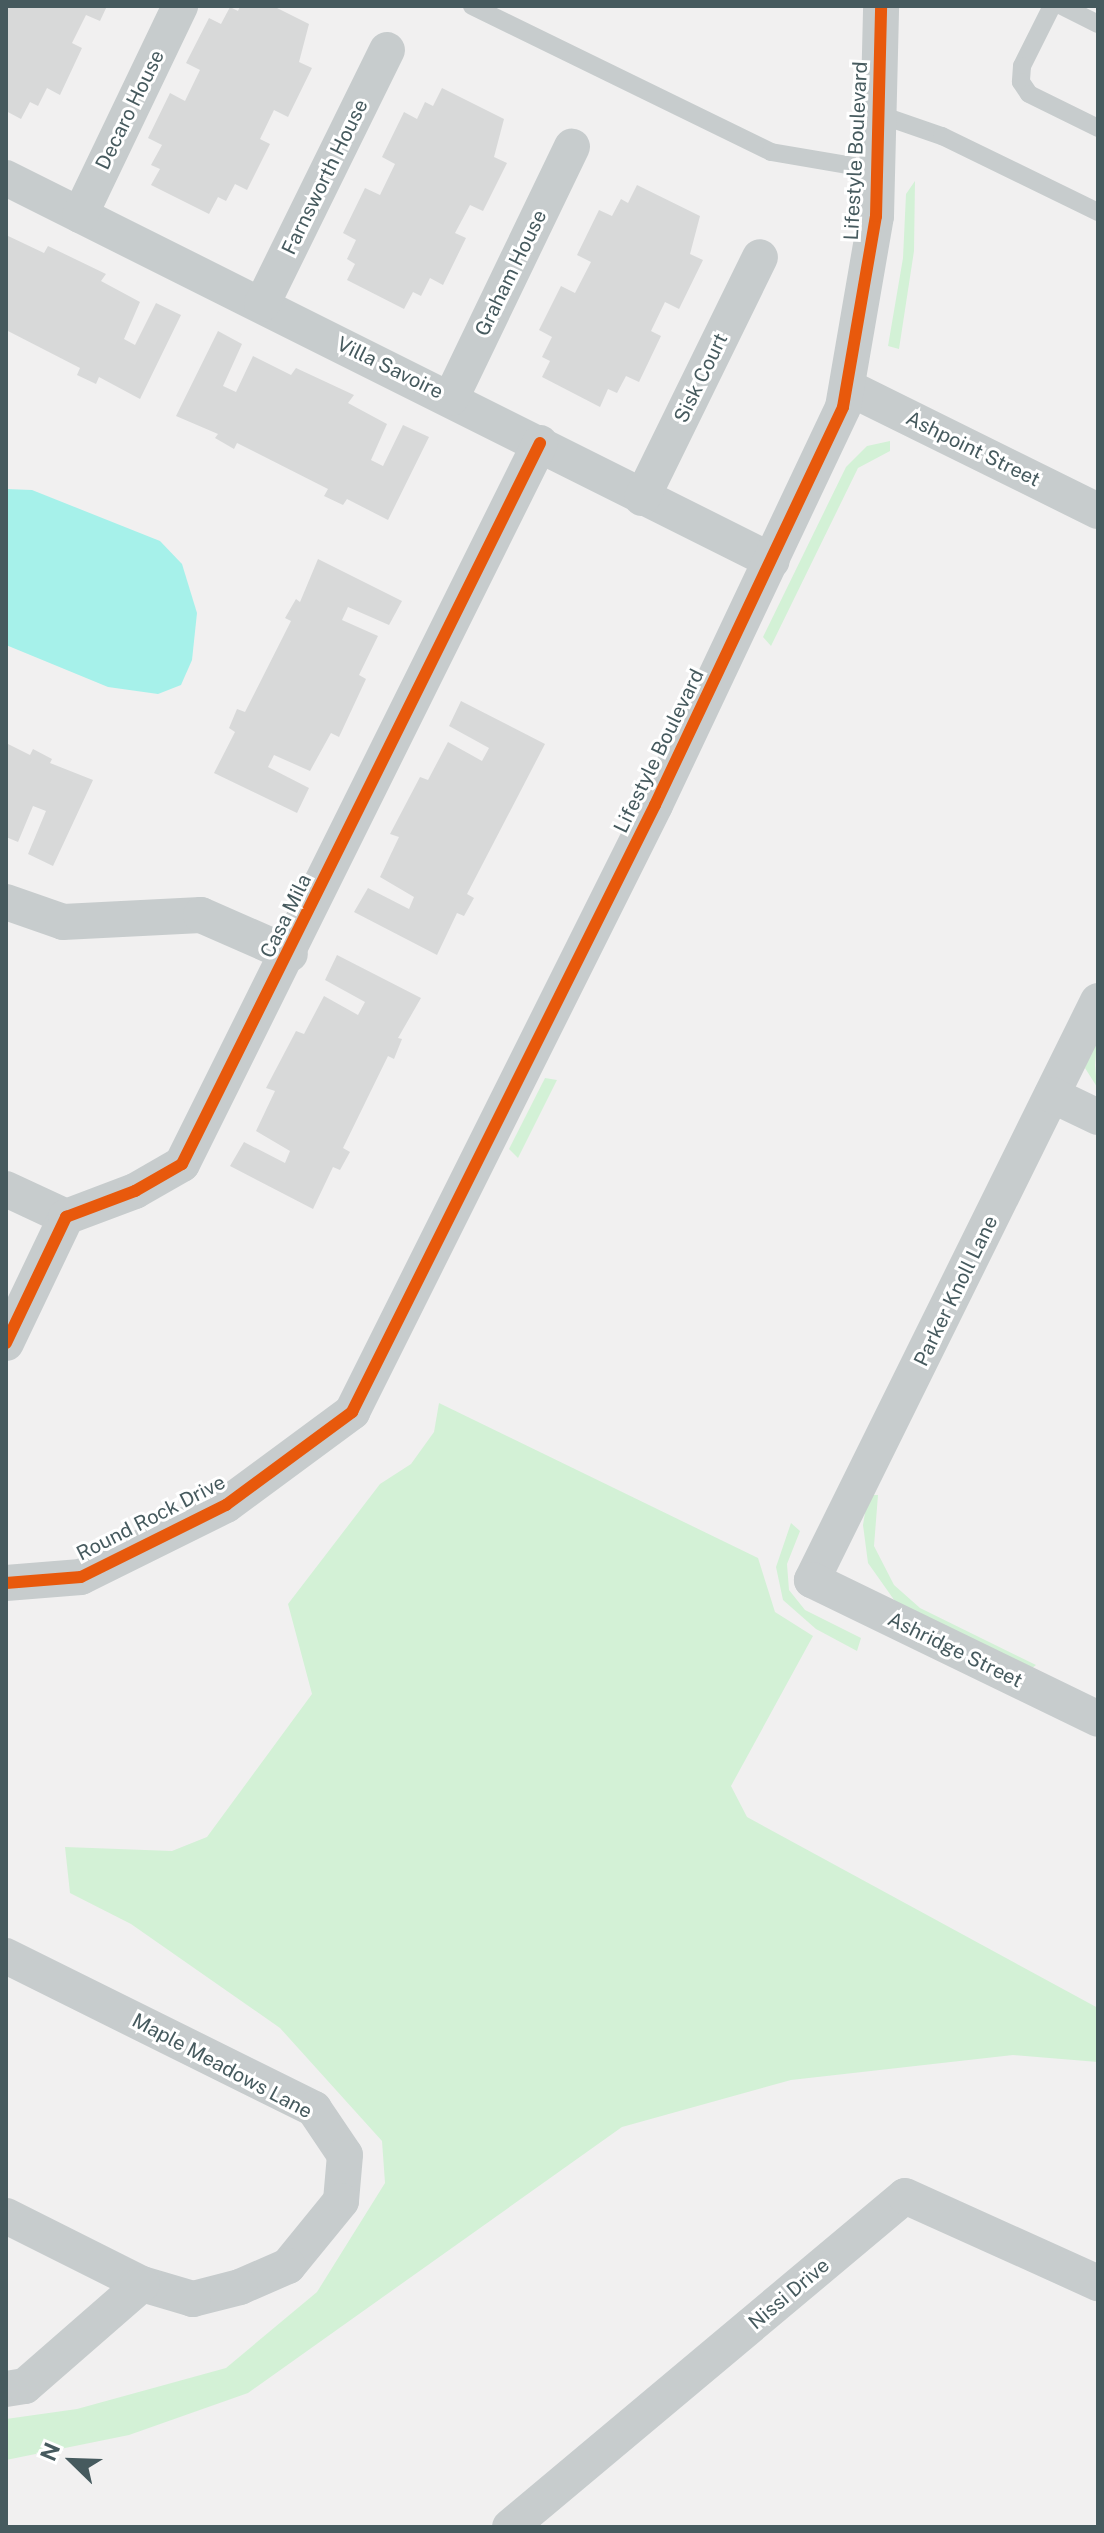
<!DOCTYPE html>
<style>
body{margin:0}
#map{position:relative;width:1104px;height:2533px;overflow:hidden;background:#f1f0f0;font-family:"Public Sans",sans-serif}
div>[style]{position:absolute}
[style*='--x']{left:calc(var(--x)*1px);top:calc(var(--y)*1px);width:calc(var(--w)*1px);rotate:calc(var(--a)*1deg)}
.green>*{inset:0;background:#d3f1d6}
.water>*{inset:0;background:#a6f1ea}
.building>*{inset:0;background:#d8d9d9}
.lane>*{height:18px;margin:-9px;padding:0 9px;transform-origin:9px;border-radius:9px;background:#c7cccd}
.street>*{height:36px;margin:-18px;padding:0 18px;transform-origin:18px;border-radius:18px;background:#c7cccd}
.cycleway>*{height:12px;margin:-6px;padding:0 6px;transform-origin:6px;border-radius:6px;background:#e8590c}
span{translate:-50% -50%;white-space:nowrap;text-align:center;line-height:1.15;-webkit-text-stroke:6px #fff;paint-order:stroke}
.street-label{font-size:20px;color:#465a5e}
.frame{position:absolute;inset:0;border:8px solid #465a5e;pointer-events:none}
.north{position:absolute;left:32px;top:2421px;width:80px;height:80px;-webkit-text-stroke:6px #fff;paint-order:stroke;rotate:293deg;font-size:22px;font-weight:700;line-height:32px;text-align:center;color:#465a5e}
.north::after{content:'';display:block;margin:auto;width:28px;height:36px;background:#465a5e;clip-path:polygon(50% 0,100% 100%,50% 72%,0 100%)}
</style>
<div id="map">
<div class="green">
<div style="clip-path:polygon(915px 181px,914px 251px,899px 349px,888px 346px,903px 258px,906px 194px)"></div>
<div style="clip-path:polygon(890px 441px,890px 451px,858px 468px,771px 646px,763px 637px,846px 467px,867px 446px)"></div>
<div style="clip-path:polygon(1098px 1028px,1095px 1065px,1097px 1087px,1085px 1068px)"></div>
<div style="clip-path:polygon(545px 1078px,557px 1080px,518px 1158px,509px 1149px)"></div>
<div style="clip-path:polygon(439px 1403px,758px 1558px,775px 1612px,813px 1636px,731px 1786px,747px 1817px,1098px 2008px,1098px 2062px,1013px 2055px,791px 2080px,622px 2127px,248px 2393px,129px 2435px,6px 2460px,6px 2419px,77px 2409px,226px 2368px,317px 2292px,385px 2183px,382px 2141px,280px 2028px,131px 1924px,70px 1893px,65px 1847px,172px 1851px,207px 1837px,312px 1694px,288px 1604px,380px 1484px,411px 1464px,434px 1432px)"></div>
<div style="clip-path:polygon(868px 1495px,878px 1495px,874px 1546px,894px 1585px,920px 1608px,1036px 1665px,1027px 1672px,897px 1604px,868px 1563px,863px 1525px)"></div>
<div style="clip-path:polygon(791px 1523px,800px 1531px,787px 1564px,789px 1590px,805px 1610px,861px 1638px,857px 1651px,816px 1629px,783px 1600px,776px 1567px)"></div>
</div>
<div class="water">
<div style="clip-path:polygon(6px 489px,32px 490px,160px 541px,182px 564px,197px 613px,192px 660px,181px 685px,158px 694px,108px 687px,6px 645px)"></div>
</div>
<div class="building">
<div style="clip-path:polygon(6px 6px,107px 6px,100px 21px,86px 15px,72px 43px,82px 48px,60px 95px,47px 88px,38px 106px,30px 102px,21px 119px,6px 111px)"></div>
<div style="clip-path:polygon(240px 6px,273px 6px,309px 24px,299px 62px,312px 68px,288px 117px,274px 110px,260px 139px,270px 144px,247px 190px,235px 184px,226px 201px,218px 197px,209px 214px,151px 185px,160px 169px,151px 165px,162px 145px,148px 138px,170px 93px,185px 101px,200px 70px,186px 63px,209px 18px,221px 24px,230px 7px,238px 11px)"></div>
<div style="clip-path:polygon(442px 88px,504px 119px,494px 157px,507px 163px,483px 211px,470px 205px,455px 233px,466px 238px,443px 285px,430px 278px,421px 296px,413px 292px,404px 309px,347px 280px,355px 264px,347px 259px,356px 240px,343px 233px,365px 188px,380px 195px,395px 164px,382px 157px,404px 112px,417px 119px,425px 102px,433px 106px)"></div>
<div style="clip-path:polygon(637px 185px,700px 216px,690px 254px,703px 260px,679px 309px,665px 302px,651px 331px,661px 336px,639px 382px,626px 376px,617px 393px,608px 389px,600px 407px,542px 377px,550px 361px,542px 357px,552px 337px,539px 330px,561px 286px,575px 293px,591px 262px,577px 255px,599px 210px,612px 216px,621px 199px,628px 203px)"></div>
<div style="clip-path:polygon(6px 235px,44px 253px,48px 246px,106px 274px,101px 281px,140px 302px,124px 339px,135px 345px,156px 303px,181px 315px,140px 399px,99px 377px,96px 384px,77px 375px,80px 368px,6px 330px)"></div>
<div style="clip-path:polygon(218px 331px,242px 344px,223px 386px,236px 392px,253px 356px,291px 375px,296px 368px,354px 395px,348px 403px,387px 424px,371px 460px,383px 466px,403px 425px,429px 437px,388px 520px,347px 499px,343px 505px,324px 496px,328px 489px,237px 443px,234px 449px,215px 438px,218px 434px,176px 416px)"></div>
<div style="clip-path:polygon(318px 559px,402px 601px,389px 625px,348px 607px,342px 620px,378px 636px,359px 675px,366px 679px,339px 737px,331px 733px,310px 771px,274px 755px,268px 767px,309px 788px,297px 813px,214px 773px,235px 732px,229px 728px,237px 709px,245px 712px,291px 621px,285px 618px,296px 599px,300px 602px)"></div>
<div style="clip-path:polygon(461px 701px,545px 744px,467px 894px,474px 898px,464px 916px,457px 913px,437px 955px,354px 912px,368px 888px,409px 909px,414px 897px,380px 877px,399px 837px,390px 834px,420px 777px,428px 780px,448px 742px,482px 761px,489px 748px,449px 726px)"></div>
<div style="clip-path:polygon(6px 743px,30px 755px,33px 749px,52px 759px,50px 763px,93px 780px,53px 866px,28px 854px,46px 811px,33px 806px,18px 842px,6px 837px)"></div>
<div style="clip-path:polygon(337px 955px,421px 998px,398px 1038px,402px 1039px,394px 1059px,388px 1056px,343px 1148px,350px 1152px,340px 1170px,333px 1167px,313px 1209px,230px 1166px,244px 1142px,285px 1163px,290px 1151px,256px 1131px,275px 1091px,266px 1088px,296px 1031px,304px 1034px,324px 996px,358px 1015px,365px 1002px,325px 980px)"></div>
</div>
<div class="lane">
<div style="--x:472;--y:6;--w:333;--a:26"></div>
<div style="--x:771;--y:152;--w:108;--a:9.6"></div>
<div style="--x:1052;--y:6;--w:67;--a:116.6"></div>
<div style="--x:1022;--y:66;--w:16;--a:94"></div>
<div style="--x:1021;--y:82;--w:14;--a:56"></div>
<div style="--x:1029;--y:94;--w:77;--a:26.2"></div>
<div style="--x:1062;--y:6;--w:40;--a:26.6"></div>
<div style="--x:878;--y:114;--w:68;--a:19"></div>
<div style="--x:942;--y:136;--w:174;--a:26"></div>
</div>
<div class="street">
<div style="--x:6;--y:178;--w:856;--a:26.57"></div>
<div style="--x:80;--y:215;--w:232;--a:-64.4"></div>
<div style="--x:262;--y:304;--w:283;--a:-63.8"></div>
<div style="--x:847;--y:387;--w:280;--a:26.3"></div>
<div style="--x:451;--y:398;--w:279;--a:-64.3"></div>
<div style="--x:642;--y:498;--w:268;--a:-63.9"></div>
<div style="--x:6;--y:902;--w:60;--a:19.3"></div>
<div style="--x:63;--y:922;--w:138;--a:-2.9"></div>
<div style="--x:201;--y:915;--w:97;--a:23.7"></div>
<div style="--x:1098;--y:1001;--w:646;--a:116.29"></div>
<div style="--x:812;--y:1580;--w:318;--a:25.9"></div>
<div style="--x:1052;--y:1095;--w:51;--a:25.6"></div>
<div style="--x:6;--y:1189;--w:66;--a:25"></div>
<div style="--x:6;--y:1343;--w:140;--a:-64.5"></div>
<div style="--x:66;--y:1217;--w:74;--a:-20.6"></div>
<div style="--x:135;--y:1191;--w:54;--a:-29.9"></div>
<div style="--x:182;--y:1164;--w:805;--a:-63.59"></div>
<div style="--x:6;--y:1583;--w:75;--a:-4.6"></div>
<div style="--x:81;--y:1577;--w:162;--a:-26.4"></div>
<div style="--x:226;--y:1505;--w:157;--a:-36.4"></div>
<div style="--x:352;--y:1412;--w:678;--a:-63.47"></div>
<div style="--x:655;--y:805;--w:440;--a:-64.7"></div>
<div style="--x:843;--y:407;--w:194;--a:-80.2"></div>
<div style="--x:876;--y:216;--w:210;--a:-88.6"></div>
<div style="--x:6;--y:1956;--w:344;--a:26.4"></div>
<div style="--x:314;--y:2109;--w:55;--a:56"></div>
<div style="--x:345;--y:2155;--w:46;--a:95"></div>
<div style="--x:341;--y:2201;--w:84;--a:129.2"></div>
<div style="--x:288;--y:2266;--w:52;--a:156.4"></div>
<div style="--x:240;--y:2287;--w:49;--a:165.7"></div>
<div style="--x:193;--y:2299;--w:53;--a:-163.6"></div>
<div style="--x:142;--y:2284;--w:152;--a:-153.4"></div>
<div style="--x:6;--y:2389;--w:19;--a:-9"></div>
<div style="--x:25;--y:2386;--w:155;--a:-41.1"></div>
<div style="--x:510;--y:2527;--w:515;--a:-39.96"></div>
<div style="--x:905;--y:2196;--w:212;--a:24.3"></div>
</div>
<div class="cycleway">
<div style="--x:6;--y:1343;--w:140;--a:-64.5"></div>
<div style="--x:66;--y:1217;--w:74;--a:-20.6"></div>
<div style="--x:135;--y:1191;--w:54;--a:-29.9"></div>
<div style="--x:182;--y:1164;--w:805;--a:-63.59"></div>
<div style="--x:6;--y:1583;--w:75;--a:-4.6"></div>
<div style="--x:81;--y:1577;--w:162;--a:-26.4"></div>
<div style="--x:226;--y:1505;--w:157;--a:-36.4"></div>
<div style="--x:352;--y:1412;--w:678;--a:-63.47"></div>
<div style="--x:655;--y:805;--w:440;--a:-64.7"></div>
<div style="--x:843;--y:407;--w:194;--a:-80.2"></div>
<div style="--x:876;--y:216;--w:210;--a:-88.6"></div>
</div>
<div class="street-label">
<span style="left:130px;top:110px;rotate:-64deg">Decaro House</span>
<span style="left:856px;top:151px;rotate:-87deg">Lifestyle Boulevard</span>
<span style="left:325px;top:177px;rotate:-64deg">Farnsworth House</span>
<span style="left:511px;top:273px;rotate:-64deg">Graham House</span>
<span style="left:390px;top:368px;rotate:26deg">Villa Savoire</span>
<span style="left:701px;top:378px;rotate:-64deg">Sisk Court</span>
<span style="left:973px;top:449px;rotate:26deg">Ashpoint Street</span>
<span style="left:659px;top:751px;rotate:-64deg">Lifestyle Boulevard</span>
<span style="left:286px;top:916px;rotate:-64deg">Casa Mila</span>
<span style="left:956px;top:1291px;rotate:-64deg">Parker Knoll Lane</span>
<span style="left:151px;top:1518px;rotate:-27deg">Round Rock Drive</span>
<span style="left:955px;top:1650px;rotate:26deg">Ashridge Street</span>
<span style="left:222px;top:2066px;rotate:28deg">Maple Meadows Lane</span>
<span style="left:789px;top:2294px;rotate:-40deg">Nissi Drive</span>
</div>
<div class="frame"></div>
<div class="north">N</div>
</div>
